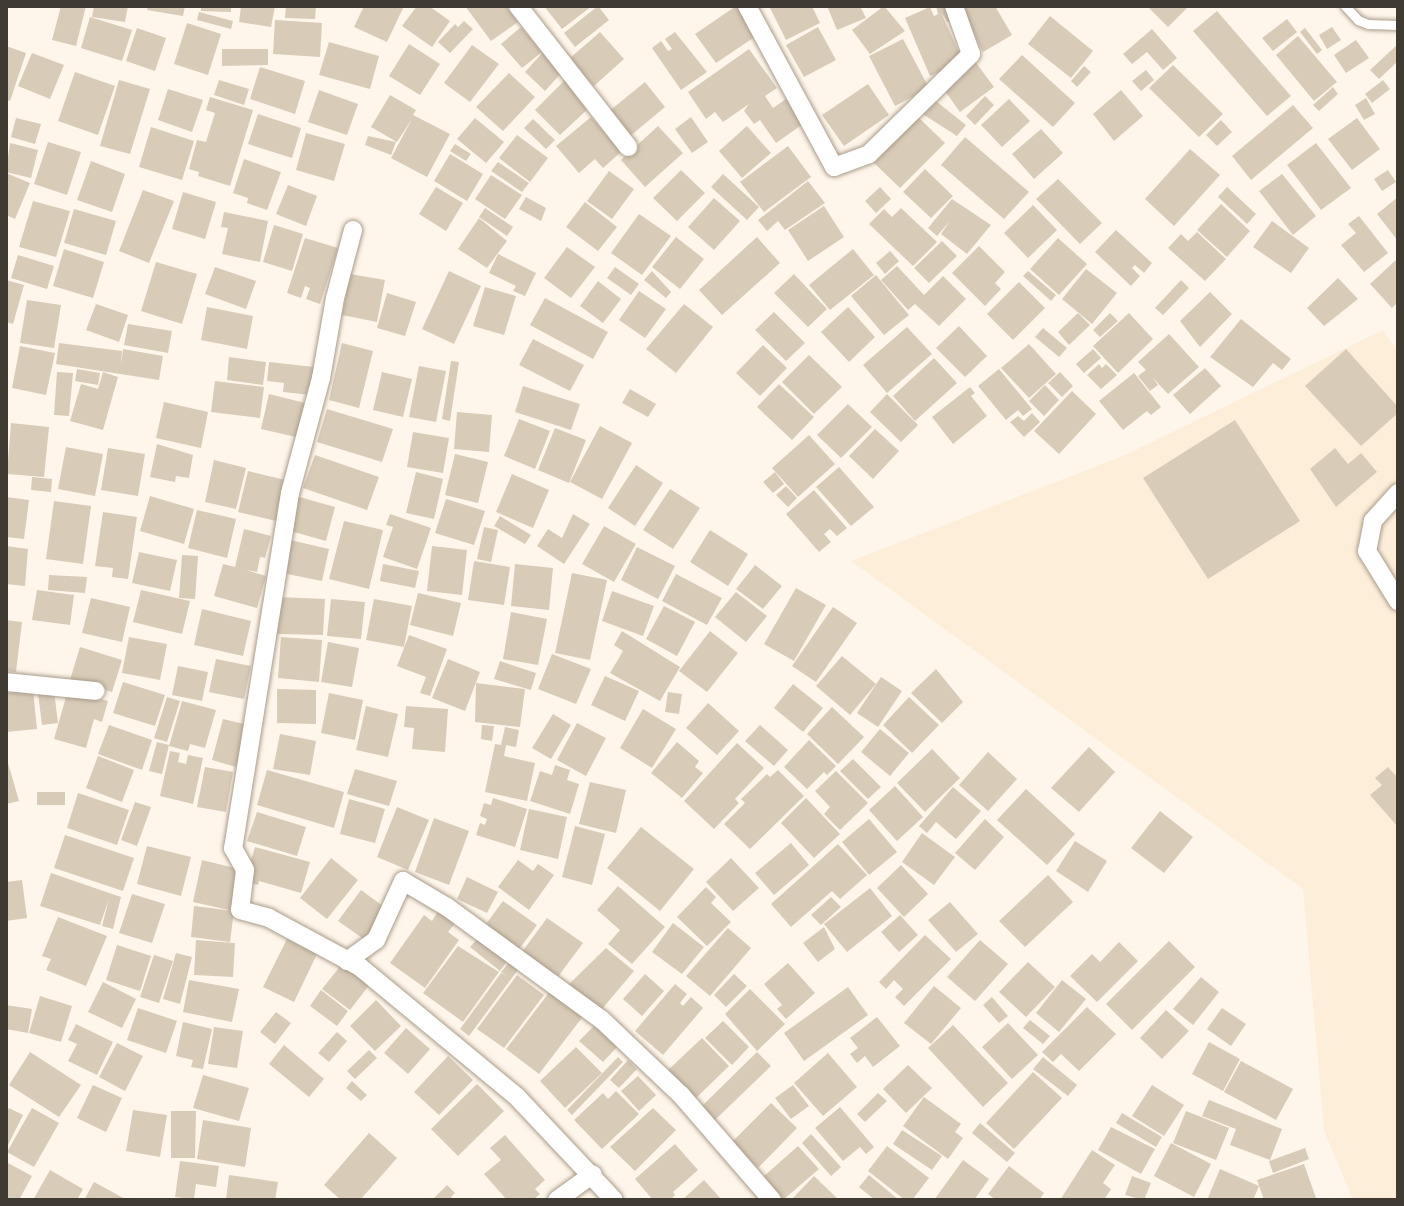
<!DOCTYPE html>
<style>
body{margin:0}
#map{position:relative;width:1404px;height:1206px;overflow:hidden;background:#fff6eb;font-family:"Playfair Display",serif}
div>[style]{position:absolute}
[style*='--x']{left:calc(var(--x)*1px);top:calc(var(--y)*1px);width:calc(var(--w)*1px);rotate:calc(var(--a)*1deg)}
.built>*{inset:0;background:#fdeeda}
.building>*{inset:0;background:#d8cbb8}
.roads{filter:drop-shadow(0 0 2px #a99c8a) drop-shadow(0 0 2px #a99c8a)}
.service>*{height:9px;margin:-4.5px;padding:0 4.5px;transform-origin:4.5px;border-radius:4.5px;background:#fff}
.minor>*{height:18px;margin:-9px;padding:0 9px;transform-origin:9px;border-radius:9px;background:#fff}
span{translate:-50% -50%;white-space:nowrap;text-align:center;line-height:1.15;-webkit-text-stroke:7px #fff;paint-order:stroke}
.frame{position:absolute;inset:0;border:8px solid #3f3a32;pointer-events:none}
</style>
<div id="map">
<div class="built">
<div style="clip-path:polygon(1383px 330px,1398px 352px,1398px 1200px,1353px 1200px,1324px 1131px,1303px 889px,851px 561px,1123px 456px)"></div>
</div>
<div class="building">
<div style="clip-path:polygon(61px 6px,86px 6px,76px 46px,52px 40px)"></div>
<div style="clip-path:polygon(94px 6px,128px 6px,125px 22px,92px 17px)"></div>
<div style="clip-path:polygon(148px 6px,185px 6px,183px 16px,147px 10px)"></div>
<div style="clip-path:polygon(201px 6px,231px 6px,231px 12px,201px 11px)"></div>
<div style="clip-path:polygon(241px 6px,275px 6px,271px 27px,239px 22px)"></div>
<div style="clip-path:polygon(286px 6px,316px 6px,315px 19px,285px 18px)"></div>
<div style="clip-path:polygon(364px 6px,404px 6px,387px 42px,354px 27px)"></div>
<div style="clip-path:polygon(417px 6px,429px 6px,450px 21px,432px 47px,402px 26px)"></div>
<div style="clip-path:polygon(465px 6px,506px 6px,518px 22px,491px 41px)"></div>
<div style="clip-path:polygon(544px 6px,592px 6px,562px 29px)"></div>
<div style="clip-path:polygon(598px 6px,609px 20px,575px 47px,564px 33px)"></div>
<div style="clip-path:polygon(736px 6px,759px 34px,716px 63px,695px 34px)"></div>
<div style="clip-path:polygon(769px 6px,812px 6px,820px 23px,786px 40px)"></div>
<div style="clip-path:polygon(827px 6px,860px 6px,866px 18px,837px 30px)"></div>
<div style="clip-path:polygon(884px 6px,905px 31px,870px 54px,852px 30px)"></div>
<div style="clip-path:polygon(936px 6px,950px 6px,954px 20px,947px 22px,941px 12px,963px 62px,930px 76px,905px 18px,930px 7px,934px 16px,938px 14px)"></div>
<div style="clip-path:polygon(960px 6px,995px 6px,1012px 35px,983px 52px)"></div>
<div style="clip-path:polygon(1147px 6px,1189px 6px,1168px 27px)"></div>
<div style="clip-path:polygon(1217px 11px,1291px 96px,1267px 116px,1193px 31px)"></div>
<div style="clip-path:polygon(199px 12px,233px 21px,231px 29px,197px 20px)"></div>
<div style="clip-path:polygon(1050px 16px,1093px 51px,1071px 78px,1028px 44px)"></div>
<div style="clip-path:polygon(90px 17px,132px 30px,122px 61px,81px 48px)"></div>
<div style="clip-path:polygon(1287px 19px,1297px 32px,1273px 51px,1262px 38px)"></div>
<div style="clip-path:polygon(275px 20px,322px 23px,320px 57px,273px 54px)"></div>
<div style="clip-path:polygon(464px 21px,473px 29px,450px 53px,438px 42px,455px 24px,458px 27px)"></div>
<div style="clip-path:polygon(187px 23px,221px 34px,208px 75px,174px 64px)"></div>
<div style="clip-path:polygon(521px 27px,542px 52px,522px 68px,501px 44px)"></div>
<div style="clip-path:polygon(818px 27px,836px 60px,804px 77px,786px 45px)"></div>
<div style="clip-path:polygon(1332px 27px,1341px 40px,1327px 49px,1319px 35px)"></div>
<div style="clip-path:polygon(137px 28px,166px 38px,155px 71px,126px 61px)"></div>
<div style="clip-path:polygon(1305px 28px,1322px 50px,1317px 54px,1300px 32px)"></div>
<div style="clip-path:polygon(1152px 29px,1177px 58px,1163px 70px,1147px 52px,1132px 64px,1123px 54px)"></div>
<div style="clip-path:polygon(600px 32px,624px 59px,594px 86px,569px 59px)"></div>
<div style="clip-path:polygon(675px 32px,707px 72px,681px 90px,652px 48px,661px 41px,668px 51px,672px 49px,665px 39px)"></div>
<div style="clip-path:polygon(1298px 36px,1337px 82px,1314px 101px,1276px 55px)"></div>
<div style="clip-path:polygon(903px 39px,929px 88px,895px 106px,869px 56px)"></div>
<div style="clip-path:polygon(1356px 40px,1369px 58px,1346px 73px,1334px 55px)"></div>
<div style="clip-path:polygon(329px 42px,379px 56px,370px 89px,319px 75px)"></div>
<div style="clip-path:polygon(409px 44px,440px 64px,420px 95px,389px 76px)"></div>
<div style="clip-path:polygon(1398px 44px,1398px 61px,1379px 79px,1370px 70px)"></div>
<div style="clip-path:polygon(472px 45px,499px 64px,470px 102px,444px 83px)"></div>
<div style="clip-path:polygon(6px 46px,26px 53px,10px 101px,6px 100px)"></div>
<div style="clip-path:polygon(222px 49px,268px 49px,268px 65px,222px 66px)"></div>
<div style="clip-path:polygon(749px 49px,777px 88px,765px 96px,773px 108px,786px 99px,803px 124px,776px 143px,760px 120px,754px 124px,744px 111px,749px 104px,723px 122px,715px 112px,706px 119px,688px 92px)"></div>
<div style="clip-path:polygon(543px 52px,563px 71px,545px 91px,525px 72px)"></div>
<div style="clip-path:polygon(32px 53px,64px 65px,50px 99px,18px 86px)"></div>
<div style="clip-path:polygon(1022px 55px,1075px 103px,1053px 127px,999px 79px)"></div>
<div style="clip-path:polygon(974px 60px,994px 87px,960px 112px,940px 84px)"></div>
<div style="clip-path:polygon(1173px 65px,1223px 114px,1199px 137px,1149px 88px)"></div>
<div style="clip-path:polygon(1084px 66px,1091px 72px,1077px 87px,1071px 81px)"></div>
<div style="clip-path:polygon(260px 67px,305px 81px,295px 114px,250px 99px)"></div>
<div style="clip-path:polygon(1146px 70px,1154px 80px,1141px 91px,1132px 81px)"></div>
<div style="clip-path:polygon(75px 72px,115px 86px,98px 135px,58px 121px)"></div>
<div style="clip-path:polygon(509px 73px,535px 97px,503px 131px,476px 107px)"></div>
<div style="clip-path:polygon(119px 80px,150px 89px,130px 154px,100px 146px)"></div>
<div style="clip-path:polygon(219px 80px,249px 89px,244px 105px,214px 95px)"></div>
<div style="clip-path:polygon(565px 80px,591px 106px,560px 135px,535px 110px)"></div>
<div style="clip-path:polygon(1383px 80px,1390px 89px,1372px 103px,1365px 94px)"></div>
<div style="clip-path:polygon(645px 82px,665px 107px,629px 137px,608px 112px)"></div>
<div style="clip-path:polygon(868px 84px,889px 115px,844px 146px,822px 115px)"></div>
<div style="clip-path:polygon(1333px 87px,1338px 94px,1319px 111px,1313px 105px)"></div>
<div style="clip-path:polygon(168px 89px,203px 100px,192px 132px,158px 120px)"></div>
<div style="clip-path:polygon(319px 90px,358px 104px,347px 135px,308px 122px)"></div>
<div style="clip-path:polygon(1121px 90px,1143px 116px,1114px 141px,1093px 114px)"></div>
<div style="clip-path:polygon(390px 95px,416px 110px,413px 115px,450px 134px,427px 177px,391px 158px,412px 119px,397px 142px,371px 127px)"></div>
<div style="clip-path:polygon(985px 96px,994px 105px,975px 125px,966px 116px)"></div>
<div style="clip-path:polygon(210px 97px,253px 110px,230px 186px,198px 176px,199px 172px,189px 169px,197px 140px,206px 142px,215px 113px,206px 110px)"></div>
<div style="clip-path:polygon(932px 98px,966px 125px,957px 136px,921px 113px)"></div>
<div style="clip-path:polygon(1366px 98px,1375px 114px,1364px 120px,1355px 105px)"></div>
<div style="clip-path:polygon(1009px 99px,1030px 121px,1002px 147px,981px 125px)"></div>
<div style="clip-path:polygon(1293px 105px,1313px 128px,1251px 180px,1232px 156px)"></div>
<div style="clip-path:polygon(258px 114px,301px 128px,292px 158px,248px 144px)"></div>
<div style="clip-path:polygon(591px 117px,621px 152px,603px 168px,595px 159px,579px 173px,556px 146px)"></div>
<div style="clip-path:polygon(691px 117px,708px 142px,692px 153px,675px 129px)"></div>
<div style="clip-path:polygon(918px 117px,945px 143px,900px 188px,874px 163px)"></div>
<div style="clip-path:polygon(16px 118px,41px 124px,35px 144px,11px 137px)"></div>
<div style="clip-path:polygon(475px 118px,504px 142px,486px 163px,457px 139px)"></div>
<div style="clip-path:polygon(1357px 118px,1380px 149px,1352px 170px,1328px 139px)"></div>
<div style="clip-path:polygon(533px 119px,555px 140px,546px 149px,524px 128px)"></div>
<div style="clip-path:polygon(1221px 120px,1232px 132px,1217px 146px,1206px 135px)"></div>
<div style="clip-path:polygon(658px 126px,683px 153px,645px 187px,621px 160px)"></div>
<div style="clip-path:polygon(747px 126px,771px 153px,742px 178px,719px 151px)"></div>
<div style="clip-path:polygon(151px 127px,194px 141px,182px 180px,139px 167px)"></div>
<div style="clip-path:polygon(1041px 129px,1063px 153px,1034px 179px,1012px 154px)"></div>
<div style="clip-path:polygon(306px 133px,345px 144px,334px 181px,296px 170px)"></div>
<div style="clip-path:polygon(517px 135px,548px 158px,530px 182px,499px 158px)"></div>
<div style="clip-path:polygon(368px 136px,396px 142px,391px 155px,365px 145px)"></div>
<div style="clip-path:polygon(965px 137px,1029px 192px,1004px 219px,941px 165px)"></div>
<div style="clip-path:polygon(48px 142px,81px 152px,67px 195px,34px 184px)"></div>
<div style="clip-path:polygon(10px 143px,38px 150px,31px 178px,6px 172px)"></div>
<div style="clip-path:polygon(1316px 143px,1351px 188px,1321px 210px,1287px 165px)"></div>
<div style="clip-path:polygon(455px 144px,471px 154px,466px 161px,450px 151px)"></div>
<div style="clip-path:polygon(788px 146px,811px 177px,764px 212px,740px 182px)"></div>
<div style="clip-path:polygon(1190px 149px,1220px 175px,1174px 226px,1145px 199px)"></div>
<div style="clip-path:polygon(450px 154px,483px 174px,467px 201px,434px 181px)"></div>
<div style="clip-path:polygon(244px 159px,281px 172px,267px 210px,247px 203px,248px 198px,233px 193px)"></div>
<div style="clip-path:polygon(91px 161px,125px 174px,112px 212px,77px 200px)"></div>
<div style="clip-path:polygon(498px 162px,529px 183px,522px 192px,491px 171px)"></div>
<div style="clip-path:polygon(925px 169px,953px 196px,931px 218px,903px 192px)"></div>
<div style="clip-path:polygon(681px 170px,705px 193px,677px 221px,653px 198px)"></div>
<div style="clip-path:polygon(1388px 170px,1396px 182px,1382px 191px,1374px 179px)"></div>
<div style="clip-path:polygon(609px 171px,634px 189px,612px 219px,587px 201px)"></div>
<div style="clip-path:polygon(6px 173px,30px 183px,15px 219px,6px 215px)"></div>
<div style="clip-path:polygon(723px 174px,759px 207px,747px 220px,711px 187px)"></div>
<div style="clip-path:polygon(1282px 174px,1316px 216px,1293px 235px,1259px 191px)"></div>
<div style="clip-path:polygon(491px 175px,522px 195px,505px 219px,475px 199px)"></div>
<div style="clip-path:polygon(1058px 179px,1102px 223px,1080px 244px,1036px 199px)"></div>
<div style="clip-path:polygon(808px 181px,825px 203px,785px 230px,778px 221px,767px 231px,758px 220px)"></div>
<div style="clip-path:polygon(288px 185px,317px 196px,306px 226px,276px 214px)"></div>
<div style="clip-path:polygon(436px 187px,463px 203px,446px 231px,419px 214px)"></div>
<div style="clip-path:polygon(880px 187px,891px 199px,876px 213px,865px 201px)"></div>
<div style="clip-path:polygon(1227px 187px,1256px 214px,1247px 224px,1218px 197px)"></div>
<div style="clip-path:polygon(143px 190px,174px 201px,149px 263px,119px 251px)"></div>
<div style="clip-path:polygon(183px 192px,216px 202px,205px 239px,172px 229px)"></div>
<div style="clip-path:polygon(526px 197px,546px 208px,541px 221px,519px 209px)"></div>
<div style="clip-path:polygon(1398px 197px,1398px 241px,1377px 214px)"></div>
<div style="clip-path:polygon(714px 198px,740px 221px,714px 250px,688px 227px)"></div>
<div style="clip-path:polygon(952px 199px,991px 225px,967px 254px,941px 234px,950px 221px,937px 236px,928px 228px)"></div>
<div style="clip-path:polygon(33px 201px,70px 211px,56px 257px,19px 247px)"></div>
<div style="clip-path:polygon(585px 202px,617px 227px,598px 251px,566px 227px)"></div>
<div style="clip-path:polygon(1221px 204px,1250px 231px,1227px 257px,1197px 230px)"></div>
<div style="clip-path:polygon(1033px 205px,1057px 230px,1028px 258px,1004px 233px)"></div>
<div style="clip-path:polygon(824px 206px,844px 237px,808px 261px,788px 230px)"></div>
<div style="clip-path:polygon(485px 208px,513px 227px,507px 236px,479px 217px)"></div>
<div style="clip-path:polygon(901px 208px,937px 242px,913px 266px,869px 224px,884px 209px,892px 217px)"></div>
<div style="clip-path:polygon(74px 209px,116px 221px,106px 255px,64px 243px)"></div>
<div style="clip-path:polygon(224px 212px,268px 221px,260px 262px,222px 254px,228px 228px,221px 227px)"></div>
<div style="clip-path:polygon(639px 214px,671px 236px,642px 275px,611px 253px)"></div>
<div style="clip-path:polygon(1359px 216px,1388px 253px,1364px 272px,1341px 245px,1356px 233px,1348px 224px)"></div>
<div style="clip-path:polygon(479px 218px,507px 241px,487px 268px,458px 249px)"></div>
<div style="clip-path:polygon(1272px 221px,1309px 248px,1291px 273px,1253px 247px)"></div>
<div style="clip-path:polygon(274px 225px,303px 234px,292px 271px,263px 262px)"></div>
<div style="clip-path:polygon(1116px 230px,1152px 263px,1144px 273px,1135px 265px,1132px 268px,1140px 276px,1131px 286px,1095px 252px)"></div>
<div style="clip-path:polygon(1197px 232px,1226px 259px,1205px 281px,1168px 248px,1181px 234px,1188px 241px)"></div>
<div style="clip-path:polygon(676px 237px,704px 259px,680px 289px,652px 267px)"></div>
<div style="clip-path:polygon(757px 237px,780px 263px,722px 315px,699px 290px)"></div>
<div style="clip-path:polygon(305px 238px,338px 248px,320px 304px,306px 299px,310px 288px,305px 286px,301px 298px,287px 293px)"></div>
<div style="clip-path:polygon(1058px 238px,1087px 264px,1059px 295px,1030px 269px)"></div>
<div style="clip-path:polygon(942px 241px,957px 256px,929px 283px,914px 268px)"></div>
<div style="clip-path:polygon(979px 246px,1005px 272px,995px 283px,1001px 289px,985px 306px,952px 273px)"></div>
<div style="clip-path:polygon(567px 247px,595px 267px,571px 298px,544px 278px)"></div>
<div style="clip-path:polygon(64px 249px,104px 262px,93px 298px,53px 286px)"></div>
<div style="clip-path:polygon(853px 249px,874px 275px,830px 310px,809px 285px)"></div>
<div style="clip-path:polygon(890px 251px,899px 261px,885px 274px,876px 263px)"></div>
<div style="clip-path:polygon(498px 254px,536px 273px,525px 296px,513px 291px,516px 286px,489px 273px)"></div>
<div style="clip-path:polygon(18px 255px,54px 266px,47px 289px,11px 278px)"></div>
<div style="clip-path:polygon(1398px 258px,1398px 302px,1392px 308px,1370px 284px)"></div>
<div style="clip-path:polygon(156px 262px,197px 274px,182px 324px,141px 311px)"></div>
<div style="clip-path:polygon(897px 266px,924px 295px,943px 276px,966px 299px,939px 326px,915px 304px,908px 310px,881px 280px)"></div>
<div style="clip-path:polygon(215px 267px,256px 281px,246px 309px,205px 294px)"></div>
<div style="clip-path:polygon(615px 267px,639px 284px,631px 295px,607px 278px)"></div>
<div style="clip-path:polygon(1086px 269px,1117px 293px,1092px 324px,1062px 299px)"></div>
<div style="clip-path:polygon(449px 271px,481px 286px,454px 344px,422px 329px)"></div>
<div style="clip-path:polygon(652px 271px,671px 292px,666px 298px,644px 280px)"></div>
<div style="clip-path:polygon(1028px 271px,1056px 295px,1051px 301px,1023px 276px)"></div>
<div style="clip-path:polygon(350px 274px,385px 280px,377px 322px,342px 315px)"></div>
<div style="clip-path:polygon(794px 274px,827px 309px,808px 327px,774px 293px)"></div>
<div style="clip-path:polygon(876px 275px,909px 315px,884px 335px,851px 296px)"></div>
<div style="clip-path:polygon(1338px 278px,1358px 299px,1324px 326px,1307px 308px)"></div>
<div style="clip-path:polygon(6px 280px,24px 285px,13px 324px,6px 322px)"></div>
<div style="clip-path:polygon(1181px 280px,1189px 288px,1163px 315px,1155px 308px)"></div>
<div style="clip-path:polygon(598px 281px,621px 299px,603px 323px,580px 306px)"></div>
<div style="clip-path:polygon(1019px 282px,1045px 308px,1013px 340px,987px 314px)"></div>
<div style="clip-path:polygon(485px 287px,516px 296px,504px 335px,473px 326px)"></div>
<div style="clip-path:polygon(639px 291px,666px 309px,645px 338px,619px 320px)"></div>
<div style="clip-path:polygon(1210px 292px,1232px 314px,1200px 347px,1180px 321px)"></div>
<div style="clip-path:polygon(387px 293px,416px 302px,405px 336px,377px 328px)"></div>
<div style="clip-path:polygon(545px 298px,608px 332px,593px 359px,530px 325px)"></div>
<div style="clip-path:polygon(27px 300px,61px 305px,54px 348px,20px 343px)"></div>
<div style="clip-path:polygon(96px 304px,128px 315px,119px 342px,86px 330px)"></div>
<div style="clip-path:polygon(684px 304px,713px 327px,676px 373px,646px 349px)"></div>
<div style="clip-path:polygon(207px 307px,253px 316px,247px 349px,201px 340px)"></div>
<div style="clip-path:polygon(848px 307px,875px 337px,849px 362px,821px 332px)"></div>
<div style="clip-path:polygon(774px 312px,805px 343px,786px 361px,755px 330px)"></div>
<div style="clip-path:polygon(1078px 313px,1090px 325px,1069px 345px,1058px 332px)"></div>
<div style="clip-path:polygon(1110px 313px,1118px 321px,1100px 337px,1093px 330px)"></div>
<div style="clip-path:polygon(1129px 313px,1153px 339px,1118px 373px,1093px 346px)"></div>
<div style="clip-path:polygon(1241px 319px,1291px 359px,1282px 370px,1273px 363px,1253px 387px,1210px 357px)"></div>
<div style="clip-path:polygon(128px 324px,172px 331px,168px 353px,124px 345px)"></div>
<div style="clip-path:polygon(959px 326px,987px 356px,965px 377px,936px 348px)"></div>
<div style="clip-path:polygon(907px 327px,932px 354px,887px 393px,863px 365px)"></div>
<div style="clip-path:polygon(1043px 328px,1067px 348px,1059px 357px,1035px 337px)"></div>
<div style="clip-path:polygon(1169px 334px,1199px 367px,1168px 394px,1152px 377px,1158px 385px,1150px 391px,1138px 376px,1146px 370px,1138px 362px)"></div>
<div style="clip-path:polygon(533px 339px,584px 365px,570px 391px,519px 365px)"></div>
<div style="clip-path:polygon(59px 343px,122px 351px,121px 366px,123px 349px,163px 356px,159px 380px,56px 364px)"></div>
<div style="clip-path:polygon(342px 343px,373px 351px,359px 408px,329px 400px)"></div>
<div style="clip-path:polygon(1029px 344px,1056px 374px,1029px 398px,1001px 368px)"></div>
<div style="clip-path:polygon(763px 345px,787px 368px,760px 396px,736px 373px)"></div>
<div style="clip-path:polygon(20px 346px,55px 353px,46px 395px,12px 388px)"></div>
<div style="clip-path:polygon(1093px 349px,1101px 358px,1084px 373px,1076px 364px)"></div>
<div style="clip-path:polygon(1346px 349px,1398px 407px,1398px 413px,1361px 446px,1305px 386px)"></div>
<div style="clip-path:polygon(809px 355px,842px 387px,814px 414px,782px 382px)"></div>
<div style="clip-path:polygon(229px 357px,266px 362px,263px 385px,227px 380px)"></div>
<div style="clip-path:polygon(934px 358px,957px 383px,915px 421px,893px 396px)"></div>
<div style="clip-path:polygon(451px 361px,459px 362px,450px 421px,442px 419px)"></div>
<div style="clip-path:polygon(269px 362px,314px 367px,311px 395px,283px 392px,284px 383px,267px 381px)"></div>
<div style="clip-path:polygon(1099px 364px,1102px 368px,1106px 364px,1117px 375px,1101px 389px,1087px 375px)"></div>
<div style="clip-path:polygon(419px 366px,446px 371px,436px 422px,409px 417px)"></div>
<div style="clip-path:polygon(1205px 368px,1221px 386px,1190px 414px,1173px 395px)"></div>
<div style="clip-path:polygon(77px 369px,100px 373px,98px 385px,75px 381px)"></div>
<div style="clip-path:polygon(999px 369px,1032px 409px,1023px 416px,1018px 410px,1006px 420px,978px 386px)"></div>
<div style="clip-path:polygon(57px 372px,73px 373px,69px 416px,54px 415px)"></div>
<div style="clip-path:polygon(103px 372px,118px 377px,103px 430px,70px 421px,81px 384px,98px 389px)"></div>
<div style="clip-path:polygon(382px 372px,412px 379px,403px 417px,373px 410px)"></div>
<div style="clip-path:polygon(1060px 372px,1073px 386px,1062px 397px,1048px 383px)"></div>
<div style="clip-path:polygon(1134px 373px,1161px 407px,1151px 415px,1147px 411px,1123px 430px,1099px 401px)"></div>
<div style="clip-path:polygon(215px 381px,264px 387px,260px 418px,211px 412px)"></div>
<div style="clip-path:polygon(779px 384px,814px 417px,792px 440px,757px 407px)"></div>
<div style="clip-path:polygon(1045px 385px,1059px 400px,1044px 416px,1029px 401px)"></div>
<div style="clip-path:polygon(523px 386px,580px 404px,571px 430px,515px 412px)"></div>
<div style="clip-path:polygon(970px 387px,975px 393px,971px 396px,987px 416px,953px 444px,932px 417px)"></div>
<div style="clip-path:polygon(630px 389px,656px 404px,648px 417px,622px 403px)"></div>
<div style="clip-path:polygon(1072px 391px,1096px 414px,1059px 454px,1034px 431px)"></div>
<div style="clip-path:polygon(269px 394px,305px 403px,296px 437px,261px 429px)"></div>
<div style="clip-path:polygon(887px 394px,918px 425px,901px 442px,870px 412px)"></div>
<div style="clip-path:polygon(164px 402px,208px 412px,201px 448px,156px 438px)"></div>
<div style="clip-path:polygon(848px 404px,872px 427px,841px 458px,817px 435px)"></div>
<div style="clip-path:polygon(327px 409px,393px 429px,382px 462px,317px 442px)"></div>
<div style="clip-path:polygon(457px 412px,492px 415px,489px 452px,454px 449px)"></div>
<div style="clip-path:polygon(1032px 413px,1040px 422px,1024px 437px,1010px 422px,1018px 416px,1024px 421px)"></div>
<div style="clip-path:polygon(519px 419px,550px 431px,535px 469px,504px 456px)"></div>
<div style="clip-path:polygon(1235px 420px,1300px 521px,1208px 579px,1143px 478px)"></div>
<div style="clip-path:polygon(11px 423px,49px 427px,44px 477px,7px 474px)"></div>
<div style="clip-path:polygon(600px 426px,632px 443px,602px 499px,570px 482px)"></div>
<div style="clip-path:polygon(555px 428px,586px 440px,569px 483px,538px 470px)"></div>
<div style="clip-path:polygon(875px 429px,899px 451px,873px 479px,849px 456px)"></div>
<div style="clip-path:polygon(413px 432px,449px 438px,443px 473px,407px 467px)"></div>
<div style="clip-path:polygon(809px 435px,835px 464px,798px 497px,772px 468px)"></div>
<div style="clip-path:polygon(157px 444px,193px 455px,189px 478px,176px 476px,175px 482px,150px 477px)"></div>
<div style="clip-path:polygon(66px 447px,103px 454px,95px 496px,58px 489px)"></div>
<div style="clip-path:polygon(108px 448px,145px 454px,138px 496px,101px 490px)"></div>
<div style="clip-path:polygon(1335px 448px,1348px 464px,1361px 453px,1377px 472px,1336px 507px,1310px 469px)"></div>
<div style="clip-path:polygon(455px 454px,488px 462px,478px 503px,445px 495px)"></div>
<div style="clip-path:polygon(315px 455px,379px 477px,367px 510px,303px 488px)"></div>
<div style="clip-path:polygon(214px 460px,246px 468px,236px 509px,205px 502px)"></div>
<div style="clip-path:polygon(636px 465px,663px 483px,635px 526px,608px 508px)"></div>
<div style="clip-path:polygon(839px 467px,874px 507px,851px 526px,816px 487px)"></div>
<div style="clip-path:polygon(248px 471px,285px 480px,276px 521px,238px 512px)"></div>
<div style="clip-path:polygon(416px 472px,443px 479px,434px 519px,406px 513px)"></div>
<div style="clip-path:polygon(775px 472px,784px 484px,773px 493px,763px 482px)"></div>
<div style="clip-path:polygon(512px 474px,549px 490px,533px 528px,496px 512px)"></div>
<div style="clip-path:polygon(32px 477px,52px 479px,51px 492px,31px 490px)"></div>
<div style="clip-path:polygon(786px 486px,797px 498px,788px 507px,776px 495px)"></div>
<div style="clip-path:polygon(670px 489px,700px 508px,673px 549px,643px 530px)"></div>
<div style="clip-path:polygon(814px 490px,847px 528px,837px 536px,830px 529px,824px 534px,831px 542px,819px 552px,786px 514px)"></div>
<div style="clip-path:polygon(150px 496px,194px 509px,184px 544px,140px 531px)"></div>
<div style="clip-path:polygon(296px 496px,335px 507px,326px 541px,287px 530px)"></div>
<div style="clip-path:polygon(6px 497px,29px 500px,24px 539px,6px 537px)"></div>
<div style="clip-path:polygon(446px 499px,485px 511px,474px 545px,435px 533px)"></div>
<div style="clip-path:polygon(54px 501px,91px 506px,83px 564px,46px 559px)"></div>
<div style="clip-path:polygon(197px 510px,236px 519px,227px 558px,188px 548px)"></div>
<div style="clip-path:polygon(103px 512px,137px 517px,128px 579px,112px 577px,113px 568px,95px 566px)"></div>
<div style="clip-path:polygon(390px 514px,431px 528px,417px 569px,383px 557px,393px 527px,386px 525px)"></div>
<div style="clip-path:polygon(573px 514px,590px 524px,564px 564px,537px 546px,548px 529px,562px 538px)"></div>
<div style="clip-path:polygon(500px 516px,531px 535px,525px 544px,494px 526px)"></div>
<div style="clip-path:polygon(344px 521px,383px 530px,369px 589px,329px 579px)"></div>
<div style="clip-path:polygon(604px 526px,636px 544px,614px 582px,582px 564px)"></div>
<div style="clip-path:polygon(484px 527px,498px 530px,491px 562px,477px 559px)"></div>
<div style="clip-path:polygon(244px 529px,271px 536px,265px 558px,260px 557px,257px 572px,246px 570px,266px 576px,257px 608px,214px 596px,223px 564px,235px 567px)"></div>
<div style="clip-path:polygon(710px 530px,748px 554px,728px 586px,690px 562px)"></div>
<div style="clip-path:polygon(290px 540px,329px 549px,322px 581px,282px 573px)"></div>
<div style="clip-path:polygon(6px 546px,28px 549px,25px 586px,6px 584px)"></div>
<div style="clip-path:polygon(432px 546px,467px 550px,462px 595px,427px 591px)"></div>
<div style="clip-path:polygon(637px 547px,675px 566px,658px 599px,621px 580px)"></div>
<div style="clip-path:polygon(139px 552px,177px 560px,170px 591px,132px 583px)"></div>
<div style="clip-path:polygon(182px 555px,198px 556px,195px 599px,179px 598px)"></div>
<div style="clip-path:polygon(474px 561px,510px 567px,504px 605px,468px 600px)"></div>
<div style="clip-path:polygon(383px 564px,419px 571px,415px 588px,380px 581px)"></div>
<div style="clip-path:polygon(515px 564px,553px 568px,549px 610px,511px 606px)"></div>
<div style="clip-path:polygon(755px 565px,782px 586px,763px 609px,736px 589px)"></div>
<div style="clip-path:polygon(572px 573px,607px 580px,590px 660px,555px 653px)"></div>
<div style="clip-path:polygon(676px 574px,722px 598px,707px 625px,662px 601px)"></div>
<div style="clip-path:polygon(49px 575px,87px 577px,85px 593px,48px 590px)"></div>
<div style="clip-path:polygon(796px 588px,826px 605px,794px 661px,764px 644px)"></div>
<div style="clip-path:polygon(37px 590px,74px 595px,70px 625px,32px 620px)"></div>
<div style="clip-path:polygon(141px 590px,190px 601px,182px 634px,133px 622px)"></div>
<div style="clip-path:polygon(612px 591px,654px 606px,643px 636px,602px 621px)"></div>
<div style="clip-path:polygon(736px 592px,767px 616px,746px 642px,715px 617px)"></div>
<div style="clip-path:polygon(418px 593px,461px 603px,453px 636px,410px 625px)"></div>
<div style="clip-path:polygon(278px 597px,325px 599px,323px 635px,276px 634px)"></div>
<div style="clip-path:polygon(91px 598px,130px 607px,122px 642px,82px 633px)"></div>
<div style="clip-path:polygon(331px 599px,365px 602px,361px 639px,327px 636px)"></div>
<div style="clip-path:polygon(374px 599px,412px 606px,404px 647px,366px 640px)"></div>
<div style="clip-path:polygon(664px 606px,695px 622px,677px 656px,646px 639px)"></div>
<div style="clip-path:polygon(833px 607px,857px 623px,816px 682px,792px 666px)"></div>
<div style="clip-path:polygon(202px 609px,251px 621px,243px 656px,194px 645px)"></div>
<div style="clip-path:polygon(511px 612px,547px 619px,538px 665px,503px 659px)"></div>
<div style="clip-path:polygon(6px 620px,22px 622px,16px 672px,6px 671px)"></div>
<div style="clip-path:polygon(622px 631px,680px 667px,660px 701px,610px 673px,623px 651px,614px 645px)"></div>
<div style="clip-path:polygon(710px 631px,738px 653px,707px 692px,679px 671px)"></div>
<div style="clip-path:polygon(409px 635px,447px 649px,430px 696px,420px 693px,426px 677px,397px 666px)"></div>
<div style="clip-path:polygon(129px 637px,167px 644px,160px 680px,122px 673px)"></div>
<div style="clip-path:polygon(281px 637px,322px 640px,319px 682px,278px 678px)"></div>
<div style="clip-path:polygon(328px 642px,359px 648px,352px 687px,321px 682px)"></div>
<div style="clip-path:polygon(80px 647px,122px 660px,112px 692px,70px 680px)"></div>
<div style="clip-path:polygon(552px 654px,591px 669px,576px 704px,538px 689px)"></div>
<div style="clip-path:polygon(842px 656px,876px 684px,850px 715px,816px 686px)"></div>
<div style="clip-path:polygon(216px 659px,251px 666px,244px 699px,209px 692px)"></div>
<div style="clip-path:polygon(448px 659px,480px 672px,465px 711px,432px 698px)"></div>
<div style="clip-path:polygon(500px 661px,536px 673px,531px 690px,494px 679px)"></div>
<div style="clip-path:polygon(178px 666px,208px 672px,202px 701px,172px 695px)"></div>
<div style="clip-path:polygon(936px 669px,963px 702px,942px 723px,911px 693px)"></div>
<div style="clip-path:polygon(605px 676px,639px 691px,625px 721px,591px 705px)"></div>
<div style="clip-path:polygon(881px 677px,902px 691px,878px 727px,857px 713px)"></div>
<div style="clip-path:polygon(123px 682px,165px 695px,155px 726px,113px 713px)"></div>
<div style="clip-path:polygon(476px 683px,525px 689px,520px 727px,475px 722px)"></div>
<div style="clip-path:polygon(793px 684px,823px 708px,803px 732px,774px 708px)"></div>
<div style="clip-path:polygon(277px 689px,316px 690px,316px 724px,277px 723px)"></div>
<div style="clip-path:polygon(33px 690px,37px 729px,6px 732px,6px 693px)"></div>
<div style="clip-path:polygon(68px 690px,108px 701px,102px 722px,94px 719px,86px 748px,54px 739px)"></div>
<div style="clip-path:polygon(54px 691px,58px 723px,42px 725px,38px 693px)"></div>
<div style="clip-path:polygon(668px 692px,682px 694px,679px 714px,665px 712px)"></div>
<div style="clip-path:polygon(329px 693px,363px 700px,355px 740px,321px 733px)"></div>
<div style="clip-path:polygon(167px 697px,180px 701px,167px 742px,154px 738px)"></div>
<div style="clip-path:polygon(909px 697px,939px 725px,912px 753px,883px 725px)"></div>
<div style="clip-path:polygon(182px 701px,216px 710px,205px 748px,190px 744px,188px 751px,169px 746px)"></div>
<div style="clip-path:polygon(708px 703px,739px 731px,717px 755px,686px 728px)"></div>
<div style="clip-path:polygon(366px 706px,398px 714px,388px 757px,356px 750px)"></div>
<div style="clip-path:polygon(406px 706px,448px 709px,445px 752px,412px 749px,414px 728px,404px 727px)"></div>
<div style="clip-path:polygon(832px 707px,864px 737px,838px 764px,807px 734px)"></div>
<div style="clip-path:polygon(643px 709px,676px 729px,652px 768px,620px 748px)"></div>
<div style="clip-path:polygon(553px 714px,571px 725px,551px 759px,532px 748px)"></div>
<div style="clip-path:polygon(223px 719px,248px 725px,236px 767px,212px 760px)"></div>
<div style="clip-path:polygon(577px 723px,606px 738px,586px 776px,557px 760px)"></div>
<div style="clip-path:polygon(109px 725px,152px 740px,142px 770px,98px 754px)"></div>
<div style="clip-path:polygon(482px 725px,494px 726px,492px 741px,481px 739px)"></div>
<div style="clip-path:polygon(760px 725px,788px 750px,774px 766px,745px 741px)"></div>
<div style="clip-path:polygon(505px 727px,519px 730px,516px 747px,506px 745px,504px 756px,535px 763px,527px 801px,485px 792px,495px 744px,501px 745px)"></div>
<div style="clip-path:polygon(880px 729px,909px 753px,890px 776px,861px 752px)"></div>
<div style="clip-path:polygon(280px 734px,316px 741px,310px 775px,273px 769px)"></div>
<div style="clip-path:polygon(809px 740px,836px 766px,827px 775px,824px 772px,807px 789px,784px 767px)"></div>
<div style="clip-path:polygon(157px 742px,169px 745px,162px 774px,149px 771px)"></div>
<div style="clip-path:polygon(677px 742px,699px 761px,695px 767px,703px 773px,682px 798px,651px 773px)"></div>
<div style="clip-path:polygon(737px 743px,764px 768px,735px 799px,739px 803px,714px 829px,684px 801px)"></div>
<div style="clip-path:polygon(1089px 747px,1115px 772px,1079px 812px,1051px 788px)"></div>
<div style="clip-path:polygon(932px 749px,960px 778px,925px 812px,897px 783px)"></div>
<div style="clip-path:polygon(170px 751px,180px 753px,178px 762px,186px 764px,188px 755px,203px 758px,193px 804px,160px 796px)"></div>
<div style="clip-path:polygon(988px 752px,1017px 779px,988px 811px,959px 785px)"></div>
<div style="clip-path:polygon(6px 756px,19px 801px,6px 804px)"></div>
<div style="clip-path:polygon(98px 756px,134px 770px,122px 802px,86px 788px)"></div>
<div style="clip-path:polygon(853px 759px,881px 787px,868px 799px,840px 771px)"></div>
<div style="clip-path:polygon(555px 765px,570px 770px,567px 780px,579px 784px,570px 814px,530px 801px,540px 771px,552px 775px)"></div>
<div style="clip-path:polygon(205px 767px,233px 772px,226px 812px,197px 807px)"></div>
<div style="clip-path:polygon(1388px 767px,1398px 778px,1398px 827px,1370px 795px,1382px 785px,1375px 778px)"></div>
<div style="clip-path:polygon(355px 769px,397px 781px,389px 806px,347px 794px)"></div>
<div style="clip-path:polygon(267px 770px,344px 792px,334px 828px,257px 805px)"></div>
<div style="clip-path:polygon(778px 770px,804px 796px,750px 849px,724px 824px,745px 803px,741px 799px,767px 774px,770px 777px)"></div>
<div style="clip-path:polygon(836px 771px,868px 803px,840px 830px,824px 814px,830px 807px,815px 791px)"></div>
<div style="clip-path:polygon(590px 782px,626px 790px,616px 833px,579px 824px)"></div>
<div style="clip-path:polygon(895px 786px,923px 817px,897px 841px,869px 810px)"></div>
<div style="clip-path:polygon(953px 787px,981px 811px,956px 839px,936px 822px,927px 833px,919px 826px)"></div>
<div style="clip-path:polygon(1026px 789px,1075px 834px,1047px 865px,997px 820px)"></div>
<div style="clip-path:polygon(37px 792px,65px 792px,65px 805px,37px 805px)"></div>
<div style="clip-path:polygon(78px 793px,129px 810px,117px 845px,67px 828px)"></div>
<div style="clip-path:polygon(493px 798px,527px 809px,515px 847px,476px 835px,480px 823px,485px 825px,487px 819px,480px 816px,484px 803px,491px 805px)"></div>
<div style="clip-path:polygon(806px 798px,840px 834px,814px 858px,781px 823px)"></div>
<div style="clip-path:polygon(349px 799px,385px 809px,375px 843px,340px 834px)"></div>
<div style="clip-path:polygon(135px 802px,151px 807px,137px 846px,121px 840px)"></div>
<div style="clip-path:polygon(397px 807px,429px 820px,408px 870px,377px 857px)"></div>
<div style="clip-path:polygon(529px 809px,567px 817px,558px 859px,520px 850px)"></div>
<div style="clip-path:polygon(1160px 811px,1193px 837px,1164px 873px,1131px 848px)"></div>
<div style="clip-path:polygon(257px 812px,306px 827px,297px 856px,247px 841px)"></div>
<div style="clip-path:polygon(434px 818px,469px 831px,449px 885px,415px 872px)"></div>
<div style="clip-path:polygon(869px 819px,897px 852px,869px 875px,842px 842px)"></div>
<div style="clip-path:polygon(985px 819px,1004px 837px,975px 870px,955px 853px)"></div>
<div style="clip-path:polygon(575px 826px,605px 834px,592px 885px,562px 877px)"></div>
<div style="clip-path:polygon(641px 827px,694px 869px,660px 911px,607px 868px)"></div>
<div style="clip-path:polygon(922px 833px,955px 857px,934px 885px,902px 862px)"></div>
<div style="clip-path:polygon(65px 835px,134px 858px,123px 891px,54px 868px)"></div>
<div style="clip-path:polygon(1075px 841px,1107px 861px,1088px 892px,1056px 871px)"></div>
<div style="clip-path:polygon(791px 843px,809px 865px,774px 895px,755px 873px)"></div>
<div style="clip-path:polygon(838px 844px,867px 875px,840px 899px,832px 891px,791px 927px,771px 904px)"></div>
<div style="clip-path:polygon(147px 846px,191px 857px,181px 896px,137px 884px)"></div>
<div style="clip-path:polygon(255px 847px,310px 862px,301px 893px,259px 881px,258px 885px,245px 881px)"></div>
<div style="clip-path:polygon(331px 858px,358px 880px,327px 919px,300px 898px)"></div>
<div style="clip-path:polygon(731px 858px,759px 888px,733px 911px,706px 882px)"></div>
<div style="clip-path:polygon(202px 860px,243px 870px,233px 911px,193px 902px)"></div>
<div style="clip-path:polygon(518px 860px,533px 871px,538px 864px,554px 875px,529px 910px,498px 887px)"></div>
<div style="clip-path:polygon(901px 865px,928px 894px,904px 917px,877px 888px)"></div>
<div style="clip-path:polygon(51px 873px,121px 897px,113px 929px,102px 926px,109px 899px,100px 925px,40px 906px)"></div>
<div style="clip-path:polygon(1048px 875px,1073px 902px,1025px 947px,999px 921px)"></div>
<div style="clip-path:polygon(467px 877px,498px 892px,487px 913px,457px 899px)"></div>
<div style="clip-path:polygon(22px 880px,27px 918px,6px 921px,6px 882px)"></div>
<div style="clip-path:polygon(618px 886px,665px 927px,632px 964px,608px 944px,620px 930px,597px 910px)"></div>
<div style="clip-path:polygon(706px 887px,716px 897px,711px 903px,731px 922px,707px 946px,677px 917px)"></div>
<div style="clip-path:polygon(870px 888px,892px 916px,847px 952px,824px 924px)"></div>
<div style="clip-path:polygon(361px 890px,387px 909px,365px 940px,338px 921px)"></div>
<div style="clip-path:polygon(132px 894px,165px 904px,152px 943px,119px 933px)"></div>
<div style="clip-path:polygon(831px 897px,841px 907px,821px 925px,811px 915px)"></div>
<div style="clip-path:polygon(503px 901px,537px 925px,517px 952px,483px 928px)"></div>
<div style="clip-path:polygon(950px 902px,978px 934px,956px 952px,928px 920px)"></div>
<div style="clip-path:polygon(194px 906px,234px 911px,230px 942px,191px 937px)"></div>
<div style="clip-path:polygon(439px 910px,456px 922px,448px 932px,459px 940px,425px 988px,390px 963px,424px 915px,432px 921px)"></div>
<div style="clip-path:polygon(900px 915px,918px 935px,899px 952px,881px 932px)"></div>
<div style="clip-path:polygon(58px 917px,107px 936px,86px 986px,46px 970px,51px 959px,42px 956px)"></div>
<div style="clip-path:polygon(547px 918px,583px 943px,557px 978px,522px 952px)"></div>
<div style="clip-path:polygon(673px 923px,704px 947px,682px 974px,652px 952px)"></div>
<div style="clip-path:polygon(824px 927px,835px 949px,818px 962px,803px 943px)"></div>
<div style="clip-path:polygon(728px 928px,751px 948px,710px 996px,686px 976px)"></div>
<div style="clip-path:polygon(925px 935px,951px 959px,904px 1006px,895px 997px,903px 989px,894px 980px,886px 989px,879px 982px)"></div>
<div style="clip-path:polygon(480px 936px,509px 959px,500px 971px,470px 947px)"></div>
<div style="clip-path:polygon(287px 939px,317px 954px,294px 1002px,263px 987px)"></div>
<div style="clip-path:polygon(196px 940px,235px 943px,233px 977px,194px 975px)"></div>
<div style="clip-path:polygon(980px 940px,1008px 964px,975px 1001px,947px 977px)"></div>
<div style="clip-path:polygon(1169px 941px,1195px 967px,1132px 1030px,1106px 1004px)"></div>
<div style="clip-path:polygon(1119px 942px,1138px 961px,1097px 1002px,1070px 976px,1092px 954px,1100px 962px)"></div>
<div style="clip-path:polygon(117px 945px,151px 956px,140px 991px,106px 980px)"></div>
<div style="clip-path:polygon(458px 946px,499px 972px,463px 1022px,423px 993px)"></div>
<div style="clip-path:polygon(606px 948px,634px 971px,597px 1015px,565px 988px)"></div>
<div style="clip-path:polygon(176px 953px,192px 957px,180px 1004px,163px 999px)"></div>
<div style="clip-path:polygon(154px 955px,173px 961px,159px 1003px,140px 997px)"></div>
<div style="clip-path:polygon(511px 960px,520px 967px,469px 1036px,460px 1029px,501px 973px,507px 976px,501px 972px)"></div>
<div style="clip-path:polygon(1028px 962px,1055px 987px,1026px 1017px,999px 992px)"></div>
<div style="clip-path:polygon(788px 963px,815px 993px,786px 1019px,777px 1009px,782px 1005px,764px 984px)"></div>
<div style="clip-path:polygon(342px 964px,370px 984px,350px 1010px,322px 989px)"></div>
<div style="clip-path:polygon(645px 974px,664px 991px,642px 1016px,623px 999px)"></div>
<div style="clip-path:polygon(734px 974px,747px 986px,726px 1007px,714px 995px)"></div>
<div style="clip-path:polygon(517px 975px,544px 995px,504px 1048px,477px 1029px)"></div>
<div style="clip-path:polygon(1201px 977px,1219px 992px,1193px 1025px,1173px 1009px)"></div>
<div style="clip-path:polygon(189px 980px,239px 989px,232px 1022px,183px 1012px)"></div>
<div style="clip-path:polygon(1062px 980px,1086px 999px,1059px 1032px,1036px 1013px)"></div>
<div style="clip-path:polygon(103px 982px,136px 999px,122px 1028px,88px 1012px)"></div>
<div style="clip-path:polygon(675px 984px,687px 994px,680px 1003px,683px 1006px,691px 997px,703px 1008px,663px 1055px,635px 1031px)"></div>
<div style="clip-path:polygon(934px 986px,961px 1008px,931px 1044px,904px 1023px)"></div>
<div style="clip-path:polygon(848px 987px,868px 1015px,804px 1061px,784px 1033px)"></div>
<div style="clip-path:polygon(750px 989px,785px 1024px,757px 1051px,725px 1014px)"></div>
<div style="clip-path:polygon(321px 990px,348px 1011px,337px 1026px,310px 1006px)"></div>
<div style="clip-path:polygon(551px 990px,584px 1015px,539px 1074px,506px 1049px)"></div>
<div style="clip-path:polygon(40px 996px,72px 1006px,61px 1042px,29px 1033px)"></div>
<div style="clip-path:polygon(992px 997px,1008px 1016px,999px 1023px,983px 1005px)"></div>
<div style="clip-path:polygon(376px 1000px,401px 1026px,375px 1051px,350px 1026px)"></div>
<div style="clip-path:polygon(6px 1005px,32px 1009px,28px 1033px,6px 1029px)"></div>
<div style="clip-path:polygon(1087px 1007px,1116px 1034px,1079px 1071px,1061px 1054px,1053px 1062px,1042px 1052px)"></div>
<div style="clip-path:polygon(138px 1008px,177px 1021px,166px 1053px,127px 1040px)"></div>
<div style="clip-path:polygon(1222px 1008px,1246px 1024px,1231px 1046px,1207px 1029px)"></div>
<div style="clip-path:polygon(1166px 1010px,1189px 1031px,1162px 1059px,1140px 1038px)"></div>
<div style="clip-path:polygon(276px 1012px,291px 1023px,275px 1044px,260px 1032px)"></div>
<div style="clip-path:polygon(877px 1017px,900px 1046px,873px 1067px,865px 1056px,857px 1063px,850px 1054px,858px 1048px,850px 1038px)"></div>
<div style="clip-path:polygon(1030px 1020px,1050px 1036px,1043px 1044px,1023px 1028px)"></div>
<div style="clip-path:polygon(723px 1021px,749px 1047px,732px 1065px,705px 1038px)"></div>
<div style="clip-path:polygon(183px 1022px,212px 1029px,203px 1069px,191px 1067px,193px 1060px,176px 1056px)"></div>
<div style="clip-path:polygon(1008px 1023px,1038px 1055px,1012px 1079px,982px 1047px)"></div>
<div style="clip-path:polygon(76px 1024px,113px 1042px,97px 1075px,68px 1061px,77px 1044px,68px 1040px)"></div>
<div style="clip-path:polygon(953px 1025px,1008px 1083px,983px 1107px,928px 1048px)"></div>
<div style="clip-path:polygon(594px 1026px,617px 1047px,603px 1062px,579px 1041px)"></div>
<div style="clip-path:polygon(214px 1027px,243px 1031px,237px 1068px,208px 1064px)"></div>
<div style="clip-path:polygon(406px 1028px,430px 1049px,408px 1074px,384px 1053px)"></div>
<div style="clip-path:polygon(337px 1032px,347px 1041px,329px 1062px,318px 1053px)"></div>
<div style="clip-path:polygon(702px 1038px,729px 1066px,694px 1100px,666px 1072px)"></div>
<div style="clip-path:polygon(1209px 1042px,1240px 1059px,1223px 1091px,1192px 1074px)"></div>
<div style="clip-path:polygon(117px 1043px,143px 1056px,125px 1091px,99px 1077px)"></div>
<div style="clip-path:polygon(284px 1045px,324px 1079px,309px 1097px,269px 1064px)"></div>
<div style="clip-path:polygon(576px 1047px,602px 1073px,565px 1108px,540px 1081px)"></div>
<div style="clip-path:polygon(369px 1050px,377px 1058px,355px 1079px,347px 1071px)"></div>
<div style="clip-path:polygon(30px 1052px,81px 1085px,59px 1117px,9px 1085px)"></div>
<div style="clip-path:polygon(757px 1052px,771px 1066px,715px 1120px,702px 1106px)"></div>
<div style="clip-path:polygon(828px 1053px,857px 1087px,823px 1116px,794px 1083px)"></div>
<div style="clip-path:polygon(448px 1056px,473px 1080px,439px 1115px,414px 1092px)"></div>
<div style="clip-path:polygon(618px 1057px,623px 1062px,572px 1115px,567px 1110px)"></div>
<div style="clip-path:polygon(1043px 1057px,1077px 1085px,1068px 1096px,1033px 1069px)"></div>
<div style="clip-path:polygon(628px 1060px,637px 1069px,619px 1088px,610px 1080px)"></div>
<div style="clip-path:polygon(1241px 1061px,1293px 1089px,1276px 1120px,1224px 1092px)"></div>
<div style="clip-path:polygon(908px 1065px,932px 1088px,906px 1113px,883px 1089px)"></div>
<div style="clip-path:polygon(1033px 1072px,1062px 1098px,1014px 1149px,986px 1123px)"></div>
<div style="clip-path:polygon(203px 1075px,249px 1088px,239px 1121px,193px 1108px)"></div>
<div style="clip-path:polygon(638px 1076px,656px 1095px,639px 1111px,621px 1091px)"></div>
<div style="clip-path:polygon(352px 1081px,367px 1095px,361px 1101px,346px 1088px)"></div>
<div style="clip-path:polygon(477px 1084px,504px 1111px,458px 1156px,431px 1129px)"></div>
<div style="clip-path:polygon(93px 1085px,122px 1098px,106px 1132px,77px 1118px)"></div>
<div style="clip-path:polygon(793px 1085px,809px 1106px,791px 1119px,775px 1098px)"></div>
<div style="clip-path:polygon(1152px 1085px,1184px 1105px,1164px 1136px,1132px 1116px)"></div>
<div style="clip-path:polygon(616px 1091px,639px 1114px,602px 1149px,574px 1120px,603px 1093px,608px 1099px)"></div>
<div style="clip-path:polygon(878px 1093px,887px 1101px,865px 1122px,857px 1114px)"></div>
<div style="clip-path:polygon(924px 1097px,961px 1124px,955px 1132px,963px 1138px,948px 1159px,903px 1126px)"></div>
<div style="clip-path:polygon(1209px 1100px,1282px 1129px,1270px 1160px,1230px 1145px,1236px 1129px,1202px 1116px)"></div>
<div style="clip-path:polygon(771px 1103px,797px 1128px,758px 1168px,731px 1143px)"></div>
<div style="clip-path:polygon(840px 1107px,874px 1147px,866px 1154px,860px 1147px,843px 1161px,815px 1128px)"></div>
<div style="clip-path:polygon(9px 1108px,23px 1115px,6px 1149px,6px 1113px)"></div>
<div style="clip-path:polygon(32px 1108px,59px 1123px,34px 1167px,7px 1152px)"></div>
<div style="clip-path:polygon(653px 1108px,676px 1130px,635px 1171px,610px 1147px)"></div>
<div style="clip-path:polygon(133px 1110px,167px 1115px,160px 1157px,126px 1151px)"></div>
<div style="clip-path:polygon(171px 1111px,196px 1111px,195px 1158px,171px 1158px)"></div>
<div style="clip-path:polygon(1186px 1111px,1229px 1128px,1216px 1160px,1173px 1143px)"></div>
<div style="clip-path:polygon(1122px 1113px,1162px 1137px,1156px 1147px,1116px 1123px)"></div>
<div style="clip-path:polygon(203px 1120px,251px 1128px,245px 1167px,197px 1159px)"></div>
<div style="clip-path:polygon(980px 1123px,1015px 1153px,1007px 1162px,972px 1133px)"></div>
<div style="clip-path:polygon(1111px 1127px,1155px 1149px,1141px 1174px,1098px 1150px)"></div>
<div style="clip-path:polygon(902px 1130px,942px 1156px,932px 1170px,893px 1144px)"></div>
<div style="clip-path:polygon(369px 1133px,397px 1158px,360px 1200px,341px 1200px,324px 1185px)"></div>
<div style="clip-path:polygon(811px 1134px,841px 1167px,831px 1176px,802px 1143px)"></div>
<div style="clip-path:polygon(505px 1135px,545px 1180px,535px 1189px,540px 1194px,533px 1200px,507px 1200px,484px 1174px,501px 1160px,490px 1148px)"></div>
<div style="clip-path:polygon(1171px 1143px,1211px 1164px,1194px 1197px,1154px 1176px)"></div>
<div style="clip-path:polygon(675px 1144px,698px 1170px,673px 1192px,675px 1195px,670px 1200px,653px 1200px,635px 1179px)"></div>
<div style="clip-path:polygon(798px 1146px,819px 1169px,783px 1200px,763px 1177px)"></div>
<div style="clip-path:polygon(887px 1146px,929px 1178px,912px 1200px,905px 1200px,868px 1171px)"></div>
<div style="clip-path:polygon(1305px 1148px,1309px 1159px,1273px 1173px,1269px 1161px)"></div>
<div style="clip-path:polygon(1092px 1150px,1115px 1165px,1103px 1183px,1111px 1189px,1104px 1200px,1060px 1200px)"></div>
<div style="clip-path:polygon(963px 1160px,989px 1179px,974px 1200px,934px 1200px)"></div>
<div style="clip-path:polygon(180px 1161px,219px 1166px,216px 1187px,196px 1184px,194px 1199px,175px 1197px)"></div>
<div style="clip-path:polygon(6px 1162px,32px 1176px,19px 1200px,6px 1198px)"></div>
<div style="clip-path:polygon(1304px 1164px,1316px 1198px,1264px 1200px,1257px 1180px)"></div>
<div style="clip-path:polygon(1009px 1166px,1044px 1193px,1039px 1200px,996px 1200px,988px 1194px)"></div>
<div style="clip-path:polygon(1220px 1169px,1259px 1186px,1253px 1200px,1207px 1200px)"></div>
<div style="clip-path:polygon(50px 1170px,83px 1189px,77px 1200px,33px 1200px)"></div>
<div style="clip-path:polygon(229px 1175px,278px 1182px,275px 1200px,226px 1200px)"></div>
<div style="clip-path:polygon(869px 1175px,899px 1200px,875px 1200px,859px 1187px)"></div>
<div style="clip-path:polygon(814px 1176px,839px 1200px,791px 1200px)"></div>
<div style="clip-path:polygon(1132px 1176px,1151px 1183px,1144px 1200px,1125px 1195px)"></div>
<div style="clip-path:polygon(704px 1180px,722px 1200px,682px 1200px)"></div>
<div style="clip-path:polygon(94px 1182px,127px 1200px,84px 1200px)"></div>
<div style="clip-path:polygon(447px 1185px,455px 1193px,451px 1197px,454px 1200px,432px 1200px)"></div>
</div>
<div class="roads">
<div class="service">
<div style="--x:1345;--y:6;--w:19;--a:47"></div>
<div style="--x:1358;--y:20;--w:11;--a:22"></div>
<div style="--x:1368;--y:24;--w:30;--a:2"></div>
</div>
<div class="minor">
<div style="--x:518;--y:6;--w:179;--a:52"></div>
<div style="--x:747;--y:6;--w:183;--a:61.6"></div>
<div style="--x:834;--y:167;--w:37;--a:-20"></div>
<div style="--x:869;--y:154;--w:143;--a:-44.4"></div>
<div style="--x:971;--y:54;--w:51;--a:-109.5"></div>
<div style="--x:353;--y:230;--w:70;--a:104.8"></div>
<div style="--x:335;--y:298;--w:81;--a:99.9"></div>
<div style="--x:321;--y:378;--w:119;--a:105.1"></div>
<div style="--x:290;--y:493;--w:360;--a:99.1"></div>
<div style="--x:233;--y:848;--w:25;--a:61"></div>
<div style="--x:245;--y:870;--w:40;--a:97.1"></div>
<div style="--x:240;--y:910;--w:30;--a:15"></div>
<div style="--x:269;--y:918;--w:103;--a:28.3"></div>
<div style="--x:360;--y:967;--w:204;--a:39.6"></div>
<div style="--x:517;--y:1097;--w:141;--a:46.7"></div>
<div style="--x:1398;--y:493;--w:38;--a:132"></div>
<div style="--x:1373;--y:521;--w:31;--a:101"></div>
<div style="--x:1367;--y:551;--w:59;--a:58.2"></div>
<div style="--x:6;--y:682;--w:90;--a:5.7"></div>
<div style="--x:347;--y:961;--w:36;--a:-36"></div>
<div style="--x:376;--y:940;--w:65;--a:-65.4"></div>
<div style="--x:403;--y:881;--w:51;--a:30.6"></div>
<div style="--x:447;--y:907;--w:192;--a:36.1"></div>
<div style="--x:602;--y:1020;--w:109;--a:43.5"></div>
<div style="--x:681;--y:1095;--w:139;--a:49.1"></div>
<div style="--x:557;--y:1200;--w:44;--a:-35.8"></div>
</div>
</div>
<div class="frame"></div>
</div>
